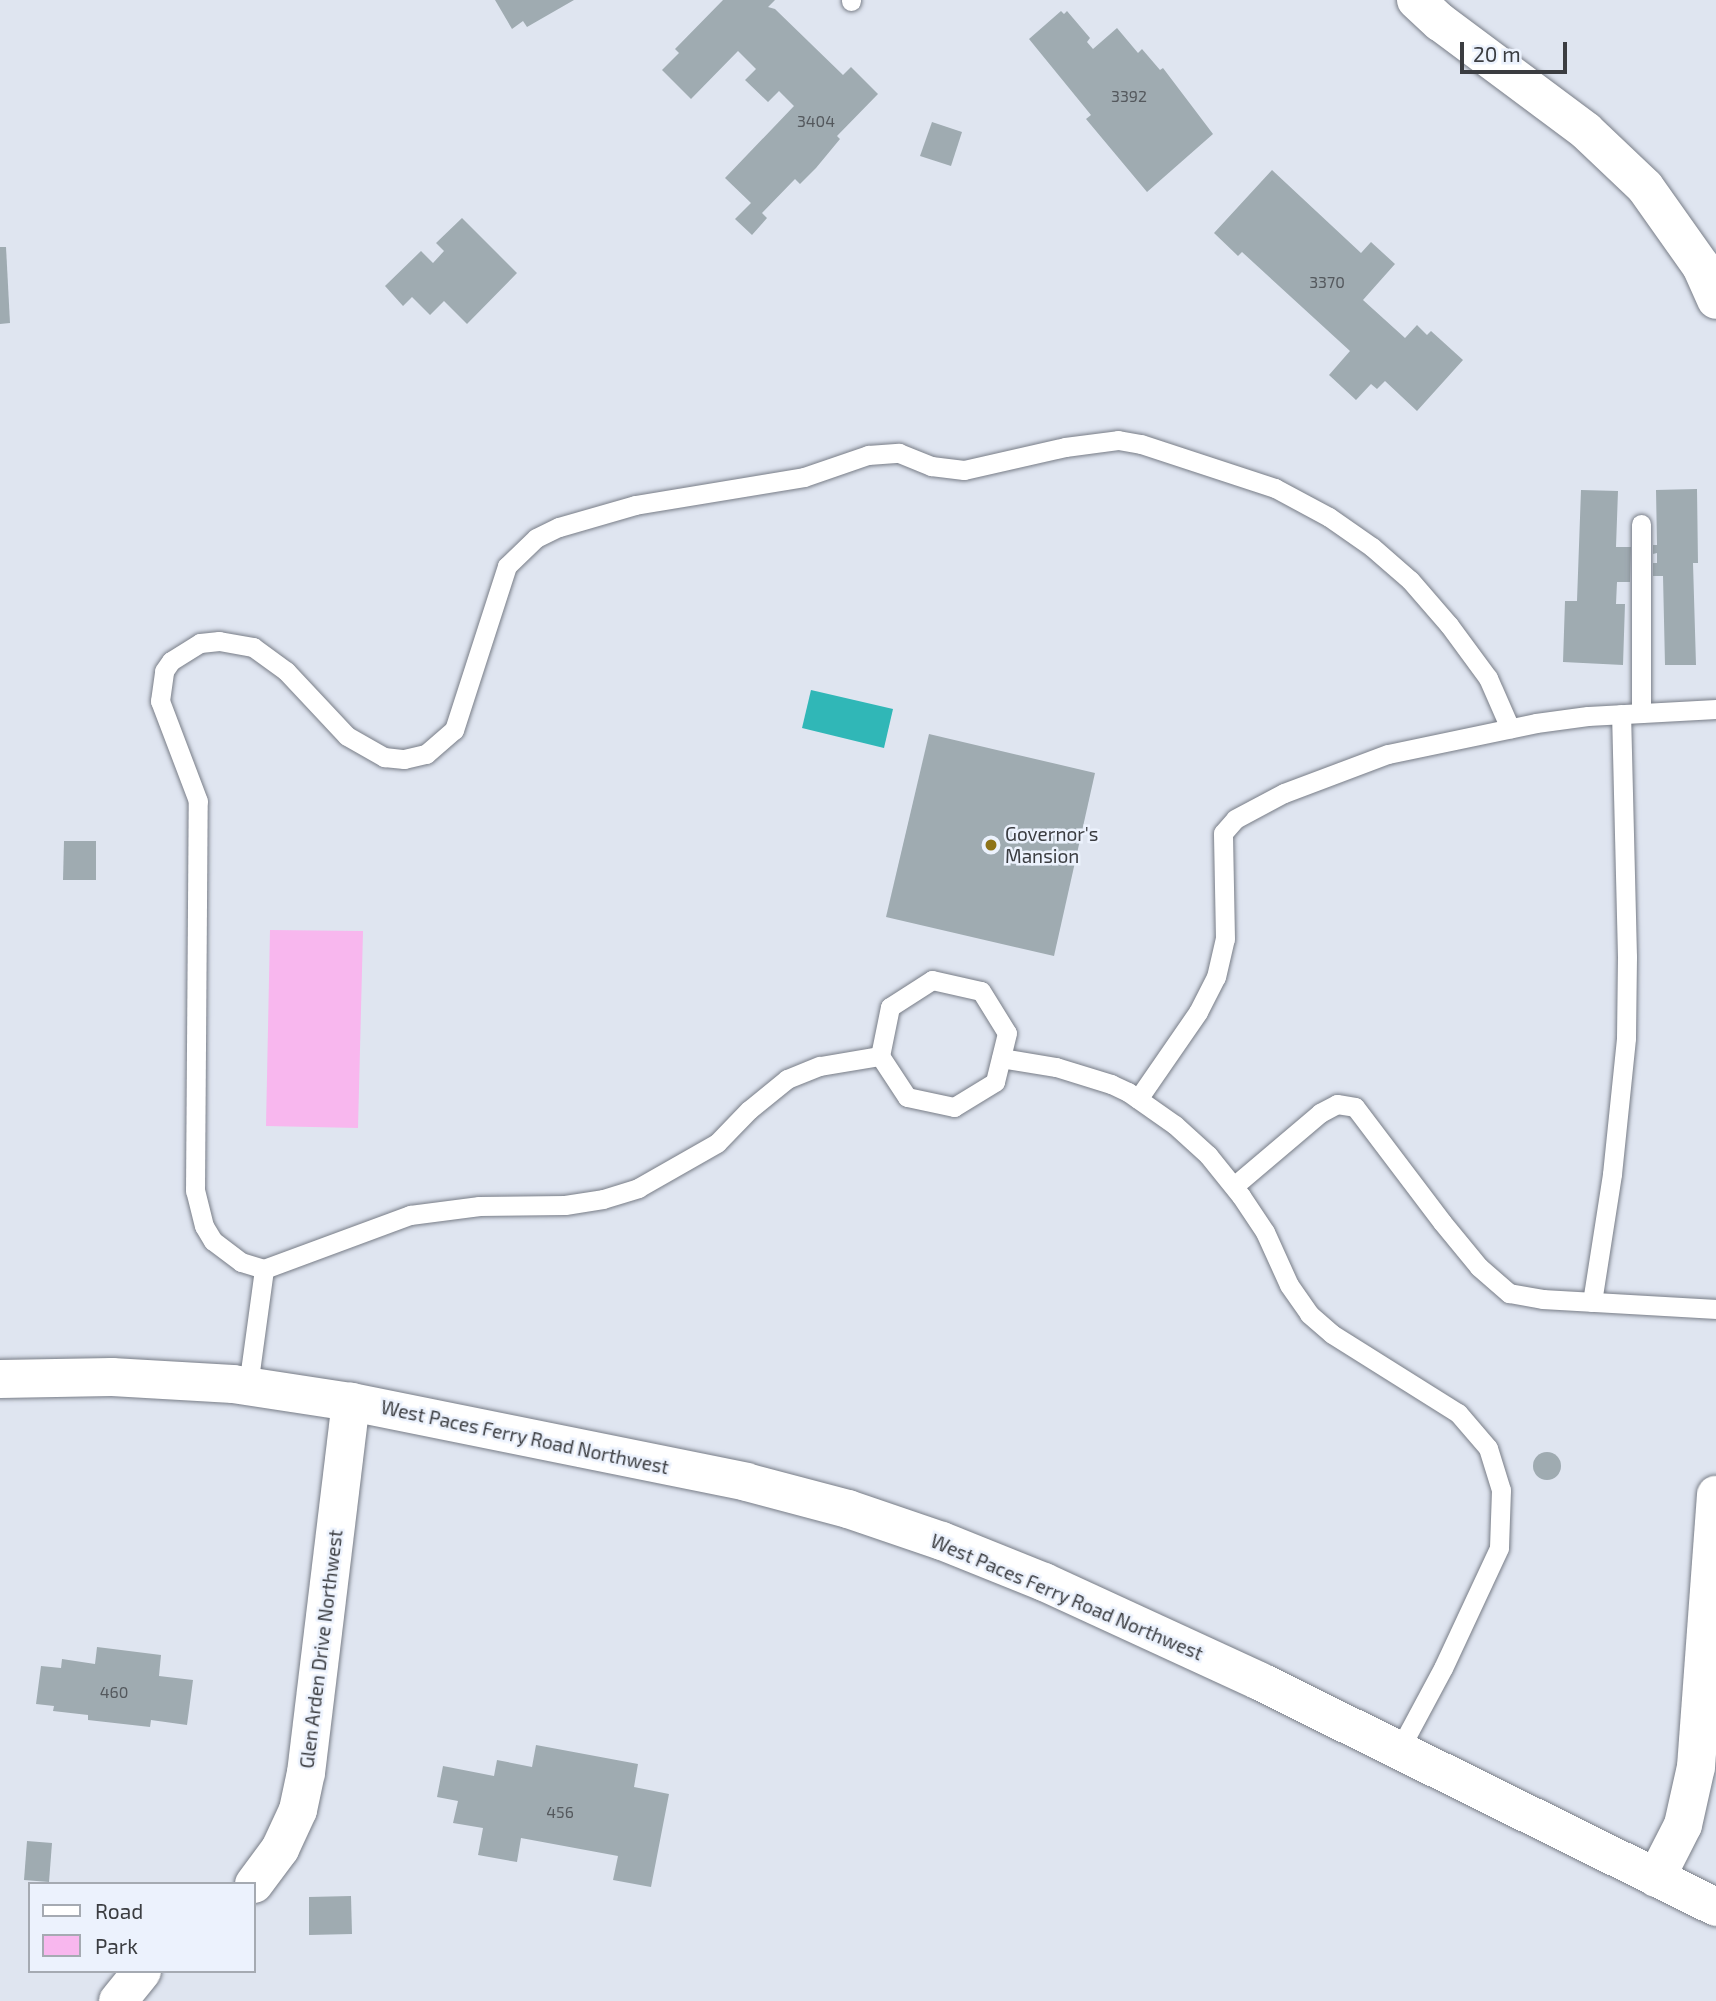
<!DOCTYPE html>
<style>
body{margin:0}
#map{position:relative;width:1716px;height:2001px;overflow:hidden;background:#dfe5f0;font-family:"Exo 2",sans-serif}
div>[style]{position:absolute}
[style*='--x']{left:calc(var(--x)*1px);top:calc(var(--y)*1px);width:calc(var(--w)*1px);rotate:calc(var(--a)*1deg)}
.green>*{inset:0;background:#f8b7ee}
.water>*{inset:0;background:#30b7b7}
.building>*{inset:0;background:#9fabb1}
.round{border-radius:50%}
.roads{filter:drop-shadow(0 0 2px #787d87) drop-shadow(0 0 2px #787d87)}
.service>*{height:19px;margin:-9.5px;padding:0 9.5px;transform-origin:9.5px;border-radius:9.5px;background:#fff}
.minor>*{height:38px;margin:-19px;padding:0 19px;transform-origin:19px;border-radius:19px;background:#fff}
.secondary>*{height:38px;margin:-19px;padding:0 19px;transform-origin:19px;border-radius:19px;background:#fff}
.dots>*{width:19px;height:19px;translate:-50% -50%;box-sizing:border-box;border:4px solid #ecf2fd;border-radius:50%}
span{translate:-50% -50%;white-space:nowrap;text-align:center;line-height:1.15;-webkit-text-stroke:5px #ecf2fd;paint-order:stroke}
.number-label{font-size:16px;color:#54585d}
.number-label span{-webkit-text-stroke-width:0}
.poi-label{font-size:19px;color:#3b3d41}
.left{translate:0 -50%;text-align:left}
.street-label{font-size:19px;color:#3b3d41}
.legend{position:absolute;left:28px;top:1882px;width:228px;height:91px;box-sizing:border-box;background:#ecf2fd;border:2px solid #a5aab2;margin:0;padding:9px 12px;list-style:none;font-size:21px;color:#3b3d41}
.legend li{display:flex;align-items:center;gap:14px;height:35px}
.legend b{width:35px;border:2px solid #a5aab2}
.scale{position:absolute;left:1460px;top:42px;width:107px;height:32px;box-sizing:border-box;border:4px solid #3b3d41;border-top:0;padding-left:9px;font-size:21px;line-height:24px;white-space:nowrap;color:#3b3d41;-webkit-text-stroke:5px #ecf2fd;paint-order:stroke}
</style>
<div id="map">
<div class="green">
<div style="clip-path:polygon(270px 930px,363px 931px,358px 1128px,266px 1126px)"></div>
</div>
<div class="water">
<div style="clip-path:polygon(811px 690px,893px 709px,884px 748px,802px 728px)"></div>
</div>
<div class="building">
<div style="clip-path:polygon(495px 0,574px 0,527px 27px,523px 21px,512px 29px)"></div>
<div style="clip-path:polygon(723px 0,775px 0,768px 7px,775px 9px,843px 75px,851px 67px,878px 94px,837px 136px,840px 139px,816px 168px,800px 184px,795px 179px,762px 213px,767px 218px,752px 235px,735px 219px,751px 203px,725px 178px,794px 106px,779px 91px,768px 102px,745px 80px,756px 69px,738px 51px,691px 99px,662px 70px,679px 53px,675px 49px)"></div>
<div style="clip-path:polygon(1061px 11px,1064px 14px,1067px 11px,1090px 38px,1087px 42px,1093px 49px,1117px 28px,1138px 53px,1142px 49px,1160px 70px,1163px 68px,1213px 134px,1147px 192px,1086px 119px,1091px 115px,1029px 39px)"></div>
<div style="clip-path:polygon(932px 122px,962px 132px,951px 166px,920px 156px)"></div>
<div style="clip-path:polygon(1272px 170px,1361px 253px,1371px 242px,1395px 264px,1363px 300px,1405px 338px,1417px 325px,1427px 335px,1431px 331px,1463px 360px,1417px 411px,1385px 381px,1377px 389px,1371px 384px,1356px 400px,1329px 375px,1350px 351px,1242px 252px,1238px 256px,1214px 233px)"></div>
<div style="clip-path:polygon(462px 218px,517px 273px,467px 324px,444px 301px,430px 315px,412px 297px,403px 306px,385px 286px,421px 251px,433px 263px,444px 251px,436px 243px)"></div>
<div style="clip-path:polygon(0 247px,6px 247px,10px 323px,0 324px)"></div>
<div style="clip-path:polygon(1697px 489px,1698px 563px,1693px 563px,1696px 665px,1665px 665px,1663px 576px,1653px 576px,1653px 563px,1657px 563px,1657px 553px,1653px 554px,1653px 545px,1657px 545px,1656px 490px)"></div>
<div style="clip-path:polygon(1581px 490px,1618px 491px,1616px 547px,1631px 547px,1630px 582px,1617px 582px,1616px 604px,1625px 604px,1623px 665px,1563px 662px,1565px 601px,1577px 601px)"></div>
<div style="clip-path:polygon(929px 734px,1095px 773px,1054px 956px,886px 917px)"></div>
<div style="clip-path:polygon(64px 841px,96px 841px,96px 880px,63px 880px)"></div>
<div class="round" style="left:1533px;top:1452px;width:28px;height:28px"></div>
<div style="clip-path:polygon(97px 1647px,161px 1655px,159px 1676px,193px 1680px,187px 1725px,151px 1720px,150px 1727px,88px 1720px,88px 1715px,53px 1711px,54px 1706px,36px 1704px,41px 1666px,61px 1668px,62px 1659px,95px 1664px)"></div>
<div style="clip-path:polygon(536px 1745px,638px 1764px,634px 1787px,669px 1794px,651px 1887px,613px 1880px,618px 1856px,521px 1838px,517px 1862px,478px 1855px,483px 1828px,453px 1823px,458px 1801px,437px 1797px,443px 1766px,494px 1776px,497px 1760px,532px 1767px)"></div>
<div style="clip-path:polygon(27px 1841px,52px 1843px,49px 1882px,24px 1880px)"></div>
<div style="clip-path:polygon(351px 1896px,352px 1934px,309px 1935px,309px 1897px)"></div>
</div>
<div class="roads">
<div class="service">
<div style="--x:851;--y:1;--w:1;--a:-90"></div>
<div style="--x:1641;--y:524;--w:189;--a:90"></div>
<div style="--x:932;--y:980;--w:50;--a:12.7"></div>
<div style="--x:981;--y:991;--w:49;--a:58.2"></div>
<div style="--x:1007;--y:1033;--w:50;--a:103.8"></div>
<div style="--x:995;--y:1082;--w:48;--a:148.6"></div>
<div style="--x:954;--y:1107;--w:48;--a:-168"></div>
<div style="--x:907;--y:1097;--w:49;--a:-123.4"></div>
<div style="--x:880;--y:1056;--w:50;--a:-78.5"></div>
<div style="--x:890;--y:1007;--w:50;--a:-32.7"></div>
<div style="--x:1001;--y:1058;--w:56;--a:9.3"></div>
<div style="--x:1056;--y:1067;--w:58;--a:17.2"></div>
<div style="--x:1111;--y:1084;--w:19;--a:25"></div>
<div style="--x:1128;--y:1092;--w:57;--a:35.1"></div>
<div style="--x:1175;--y:1125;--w:45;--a:42.3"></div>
<div style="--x:1208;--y:1155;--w:53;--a:51.2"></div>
<div style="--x:1241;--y:1196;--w:43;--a:56.3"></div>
<div style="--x:1265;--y:1232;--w:58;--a:65.6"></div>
<div style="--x:1289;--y:1285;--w:35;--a:55"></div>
<div style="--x:1309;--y:1314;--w:30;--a:41"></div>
<div style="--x:1332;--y:1334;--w:149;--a:32.1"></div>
<div style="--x:1458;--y:1413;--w:46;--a:49.4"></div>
<div style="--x:1488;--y:1448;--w:44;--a:72.8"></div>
<div style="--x:1501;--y:1490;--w:58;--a:92"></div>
<div style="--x:1499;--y:1548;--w:132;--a:115"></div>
<div style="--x:1443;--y:1668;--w:93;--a:118.2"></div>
<div style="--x:1138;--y:1099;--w:106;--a:-55.4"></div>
<div style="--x:1198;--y:1012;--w:39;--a:-63"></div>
<div style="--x:1216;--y:977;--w:39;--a:-77"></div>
<div style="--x:1225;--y:939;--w:106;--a:-91.1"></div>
<div style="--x:1223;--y:833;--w:18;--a:-49"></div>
<div style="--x:1235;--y:819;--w:55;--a:-28"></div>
<div style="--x:1284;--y:793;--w:111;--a:-20.6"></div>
<div style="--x:1388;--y:754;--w:151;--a:-11.8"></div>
<div style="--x:1536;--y:723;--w:52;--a:-7.7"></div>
<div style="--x:1588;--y:716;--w:128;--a:-3.1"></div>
<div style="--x:1234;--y:1186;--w:113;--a:-40.3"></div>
<div style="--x:1320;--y:1113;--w:19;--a:-28"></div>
<div style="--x:1337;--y:1104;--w:18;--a:9"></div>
<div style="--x:1355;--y:1107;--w:144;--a:52.9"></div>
<div style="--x:1442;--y:1222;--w:58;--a:50.6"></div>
<div style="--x:1479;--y:1267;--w:40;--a:41"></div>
<div style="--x:1509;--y:1293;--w:35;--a:10"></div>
<div style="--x:1543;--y:1299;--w:173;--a:3.3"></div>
<div style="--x:264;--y:1269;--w:24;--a:-163"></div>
<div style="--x:241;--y:1262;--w:35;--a:-143"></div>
<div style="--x:213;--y:1241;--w:17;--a:-121"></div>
<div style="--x:204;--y:1226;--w:36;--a:-104"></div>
<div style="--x:195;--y:1191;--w:390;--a:-89.6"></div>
<div style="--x:198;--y:801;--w:107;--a:-110.8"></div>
<div style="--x:160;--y:701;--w:30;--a:-82"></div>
<div style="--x:164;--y:671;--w:12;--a:-55"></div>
<div style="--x:171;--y:661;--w:34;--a:-32"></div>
<div style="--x:200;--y:643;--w:19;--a:-6"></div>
<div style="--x:219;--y:641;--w:35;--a:10"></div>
<div style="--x:253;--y:647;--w:41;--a:36"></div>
<div style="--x:286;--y:671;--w:89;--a:46.8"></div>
<div style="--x:347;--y:736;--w:43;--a:29.6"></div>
<div style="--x:384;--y:757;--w:20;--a:6"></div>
<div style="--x:404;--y:759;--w:23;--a:-13"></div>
<div style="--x:426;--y:754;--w:37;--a:-41"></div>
<div style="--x:454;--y:730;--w:172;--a:-72.1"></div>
<div style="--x:507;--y:566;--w:40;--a:-44"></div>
<div style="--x:536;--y:538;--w:25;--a:-26"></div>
<div style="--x:559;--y:527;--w:79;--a:-16.1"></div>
<div style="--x:635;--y:505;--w:171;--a:-9.4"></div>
<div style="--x:804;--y:477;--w:68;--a:-19"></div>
<div style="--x:868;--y:455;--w:31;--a:-4"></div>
<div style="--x:899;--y:453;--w:35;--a:22"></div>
<div style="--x:931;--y:466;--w:33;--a:7"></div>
<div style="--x:964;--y:470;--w:104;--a:-12.8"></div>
<div style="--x:1065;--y:447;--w:53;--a:-7.5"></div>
<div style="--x:1118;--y:440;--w:23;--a:10"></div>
<div style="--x:1141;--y:444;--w:141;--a:18.2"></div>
<div style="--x:1275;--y:488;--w:61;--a:28.2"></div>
<div style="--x:1329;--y:517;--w:52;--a:34.9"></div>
<div style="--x:1372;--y:547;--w:50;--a:41"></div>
<div style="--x:1410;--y:580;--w:60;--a:49.1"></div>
<div style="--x:1449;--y:625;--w:66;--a:53.7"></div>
<div style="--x:1488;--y:678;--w:55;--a:66.3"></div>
<div style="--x:1592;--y:1302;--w:130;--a:-81.1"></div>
<div style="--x:1612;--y:1174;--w:137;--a:-84.1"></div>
<div style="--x:1626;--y:1038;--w:81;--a:-89.3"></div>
<div style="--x:1627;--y:957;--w:243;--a:-91.4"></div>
<div style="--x:248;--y:1386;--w:118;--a:-82.2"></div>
<div style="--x:264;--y:1269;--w:156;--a:-20.3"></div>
<div style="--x:410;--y:1215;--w:70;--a:-7.4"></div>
<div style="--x:479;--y:1206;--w:86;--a:-0.7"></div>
<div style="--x:565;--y:1205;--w:38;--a:-9"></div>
<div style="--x:603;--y:1199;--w:37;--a:-17"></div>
<div style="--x:638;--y:1188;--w:91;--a:-29.7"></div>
<div style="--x:717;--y:1143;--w:46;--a:-45.9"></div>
<div style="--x:749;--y:1110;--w:49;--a:-39.2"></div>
<div style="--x:787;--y:1079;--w:35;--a:-22"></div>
<div style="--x:820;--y:1066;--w:61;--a:-9.5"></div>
</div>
<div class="minor">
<div style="--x:1416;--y:0;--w:33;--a:43"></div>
<div style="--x:1440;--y:22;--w:182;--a:36.7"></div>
<div style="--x:1586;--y:131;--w:81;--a:43.5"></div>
<div style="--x:1645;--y:187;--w:97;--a:54.7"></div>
<div style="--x:1701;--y:266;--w:37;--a:66"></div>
<div style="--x:1656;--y:1878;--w:59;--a:-63"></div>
<div style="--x:1683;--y:1825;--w:59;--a:-77.4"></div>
<div style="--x:1696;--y:1767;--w:273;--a:-85.8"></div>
<div style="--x:254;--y:1884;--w:44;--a:-53.4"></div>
<div style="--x:280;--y:1849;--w:43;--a:-65.2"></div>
<div style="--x:298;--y:1810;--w:38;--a:-78"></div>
<div style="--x:306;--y:1773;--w:374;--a:-83.1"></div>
<div style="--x:118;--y:2001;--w:38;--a:-51"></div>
</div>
<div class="secondary">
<div style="--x:0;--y:1379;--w:112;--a:-1"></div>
<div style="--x:112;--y:1377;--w:121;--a:3.3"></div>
<div style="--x:233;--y:1384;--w:119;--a:8.7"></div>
<div style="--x:351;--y:1402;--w:403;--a:11.4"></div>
<div style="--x:746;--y:1482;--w:106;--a:14.8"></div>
<div style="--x:848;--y:1509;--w:99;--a:18.8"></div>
<div style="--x:942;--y:1541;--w:110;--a:21.9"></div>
<div style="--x:1044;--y:1582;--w:237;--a:24.7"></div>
<div style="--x:1259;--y:1681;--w:510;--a:26.31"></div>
</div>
</div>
<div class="dots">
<div style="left:991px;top:845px;background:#8e7419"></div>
</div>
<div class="number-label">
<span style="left:1129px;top:96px">3392</span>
<span style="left:816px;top:121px">3404</span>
<span style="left:1327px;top:282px">3370</span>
<span style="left:114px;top:1692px">460</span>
<span style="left:560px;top:1812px">456</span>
</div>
<div class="poi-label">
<span class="left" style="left:1005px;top:845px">Governor's<br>Mansion</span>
</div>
<div class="street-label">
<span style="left:525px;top:1437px;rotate:12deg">West Paces Ferry Road Northwest</span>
<span style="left:1067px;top:1597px;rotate:23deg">West Paces Ferry Road Northwest</span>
<span style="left:321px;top:1649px;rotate:-83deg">Glen Arden Drive Northwest</span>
</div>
<ul class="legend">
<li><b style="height:9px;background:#fff"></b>Road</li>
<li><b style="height:19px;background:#f8b7ee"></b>Park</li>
</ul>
<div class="scale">20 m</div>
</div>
